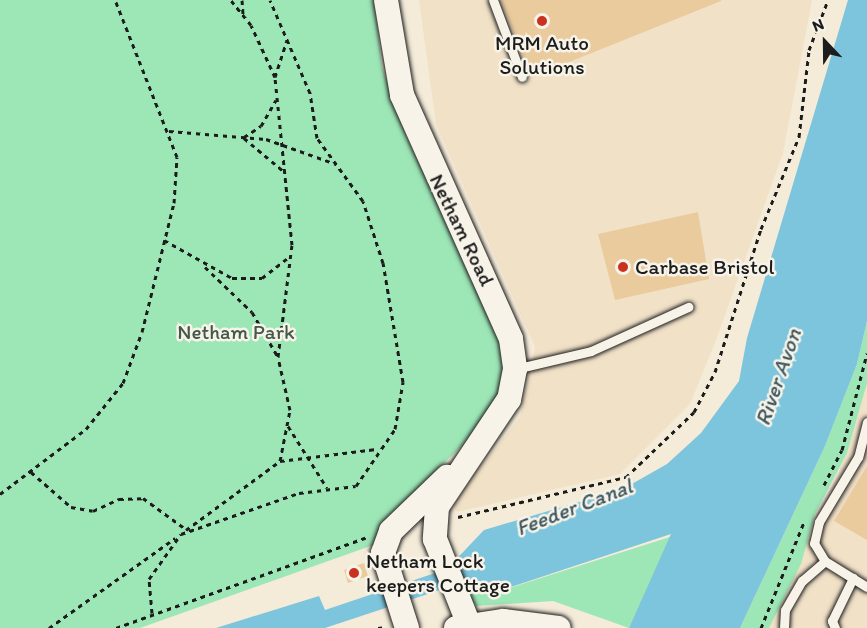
<!DOCTYPE html>
<style>
body{margin:0}
#map{position:relative;width:867px;height:628px;overflow:hidden;background:#f4ebd9;font-family:Itim,sans-serif}
div>[style]{position:absolute}
[style*='--x']{left:calc(var(--x)*1px);top:calc(var(--y)*1px);width:calc(var(--w)*1px);rotate:calc(var(--a)*1deg)}
.built>*{inset:0;background:#f1e1c7}
.green>*{inset:0;background:#9de6b6}
.water>*{inset:0;background:#7dc4dd}
.building>*{inset:0;background:#eacb9d}
.path>*{height:3px;margin-top:-1.5px;transform-origin:0;background:repeating-linear-gradient(90deg,#1c1c1c 0 4.5px,transparent 0 9px)}
.roads{filter:drop-shadow(0 0 2px #1c1c1c) drop-shadow(0 0 2px #1c1c1c)}
.service>*{height:9px;margin:-4.5px;padding:0 4.5px;transform-origin:4.5px;border-radius:4.5px;background:#f7f3e8}
.tertiary>*{height:24px;margin:-12px;padding:0 12px;transform-origin:12px;border-radius:12px;background:#f7f3e8}
.dots>*{width:16px;height:16px;translate:-50% -50%;box-sizing:border-box;border:3px solid #f7f3e8;border-radius:50%}
span{translate:-50% -50%;white-space:nowrap;text-align:center;line-height:1.15;-webkit-text-stroke:5px #f7f3e8;paint-order:stroke}
.poi-label{font-size:21px;color:#1c1c1c}
.left{translate:0 -50%;text-align:left}
.street-label{font-size:21px;color:#1c1c1c}
.park-label{font-size:21px;color:#43594a}
.water-label{font-size:22px;color:#3e5760;font-style:italic}
.north{position:absolute;left:795px;top:12px;width:60px;height:60px;-webkit-text-stroke:4px #f7f3e8;paint-order:stroke;rotate:338deg;font-size:16px;font-weight:700;line-height:24px;text-align:center;color:#1c1c1c}
.north::after{content:'';display:block;margin:auto;width:21px;height:27px;background:#1c1c1c;clip-path:polygon(50% 0,100% 100%,50% 72%,0 100%)}
</style>
<div id="map">
<div class="built">
<div style="clip-path:polygon(419px 0,812px 0,783px 153px,716px 340px,690px 404px,620px 474px,457px 512px,453px 503px,520px 417px,535px 347px,436px 124px)"></div>
<div style="clip-path:polygon(867px 383px,867px 628px,769px 628px,847px 453px)"></div>
</div>
<div class="green">
<div style="clip-path:polygon(0 0,374px 0,382px 67px,406px 136px,496px 321px,505px 365px,501px 394px,485px 423px,386px 520px,376px 544px,140px 628px,0 628px)"></div>
<div style="clip-path:polygon(867px 321px,867px 383px,847px 453px,815px 514px,801px 564px,769px 628px,740px 628px,825px 446px,857px 364px)"></div>
<div style="clip-path:polygon(673px 536px,629px 628px,553px 601px,476px 606px,461px 583px,488px 595px)"></div>
</div>
<div class="water">
<div style="clip-path:polygon(848px 0,867px 0,867px 321px,857px 364px,825px 446px,740px 628px,629px 628px,671px 534px,487px 595px,461px 583px,325px 628px,216px 628px,319px 596px,325px 610px,447px 569px,484px 530px,623px 489px,667px 464px,701px 433px,739px 381px,747px 338px)"></div>
</div>
<div class="building">
<div style="clip-path:polygon(501px 0,721px 0,721px 1px,532px 77px)"></div>
<div style="clip-path:polygon(698px 212px,709px 279px,615px 300px,598px 234px)"></div>
<div style="clip-path:polygon(867px 466px,867px 540px,834px 521px)"></div>
<div style="clip-path:polygon(364px 563px,368px 576px,348px 583px,344px 570px)"></div>
</div>
<div class="path">
<div style="--x:242;--y:0;--w:16;--a:86"></div>
<div style="--x:275;--y:77;--w:39;--a:-72"></div>
<div style="--x:169;--y:131;--w:97;--a:4.7"></div>
<div style="--x:266;--y:139;--w:74;--a:19.7"></div>
<div style="--x:244;--y:137;--w:20;--a:-33"></div>
<div style="--x:261;--y:126;--w:30;--a:-60"></div>
<div style="--x:244;--y:138;--w:50;--a:40.1"></div>
<div style="--x:164;--y:240;--w:78;--a:29.2"></div>
<div style="--x:232;--y:278;--w:30;--a:0"></div>
<div style="--x:262;--y:278;--w:34;--a:-38"></div>
<div style="--x:205;--y:267;--w:65;--a:43.8"></div>
<div style="--x:252;--y:312;--w:52;--a:60"></div>
<div style="--x:288;--y:426;--w:73;--a:57.8"></div>
<div style="--x:280;--y:461;--w:97;--a:-7.1"></div>
<div style="--x:31;--y:472;--w:53;--a:41.2"></div>
<div style="--x:71;--y:507;--w:22;--a:10"></div>
<div style="--x:93;--y:511;--w:29;--a:-25"></div>
<div style="--x:119;--y:499;--w:24;--a:-2"></div>
<div style="--x:143;--y:498;--w:54;--a:36"></div>
<div style="--x:824;--y:485;--w:39;--a:-63"></div>
<div style="--x:842;--y:450;--w:100;--a:-75.5"></div>
<div style="--x:0;--y:494;--w:108;--a:-37.1"></div>
<div style="--x:86;--y:429;--w:59;--a:-51.2"></div>
<div style="--x:123;--y:383;--w:54;--a:-69.6"></div>
<div style="--x:142;--y:332;--w:133;--a:-76.1"></div>
<div style="--x:174;--y:203;--w:46;--a:-86.3"></div>
<div style="--x:177;--y:157;--w:169;--a:-111.5"></div>
<div style="--x:458;--y:517;--w:173;--a:-13.4"></div>
<div style="--x:626;--y:477;--w:94;--a:-43.7"></div>
<div style="--x:694;--y:412;--w:45;--a:-62.3"></div>
<div style="--x:715;--y:372;--w:150;--a:-72.2"></div>
<div style="--x:761;--y:229;--w:100;--a:-67.6"></div>
<div style="--x:799;--y:137;--w:88;--a:-83.4"></div>
<div style="--x:809;--y:50;--w:53;--a:-69.2"></div>
<div style="--x:186;--y:530;--w:117;--a:-36.3"></div>
<div style="--x:280;--y:461;--w:52;--a:-78.9"></div>
<div style="--x:290;--y:410;--w:54;--a:-102.8"></div>
<div style="--x:278;--y:357;--w:113;--a:-82.9"></div>
<div style="--x:292;--y:245;--w:169;--a:-95.8"></div>
<div style="--x:275;--y:77;--w:57;--a:-114.8"></div>
<div style="--x:251;--y:25;--w:32;--a:-129"></div>
<div style="--x:152;--y:613;--w:34;--a:-95"></div>
<div style="--x:149;--y:579;--w:55;--a:-54.6"></div>
<div style="--x:181;--y:534;--w:125;--a:-19.2"></div>
<div style="--x:299;--y:493;--w:57;--a:-7"></div>
<div style="--x:356;--y:486;--w:69;--a:-55.6"></div>
<div style="--x:395;--y:429;--w:48;--a:-80.3"></div>
<div style="--x:403;--y:382;--w:121;--a:-99.5"></div>
<div style="--x:383;--y:263;--w:65;--a:-107.9"></div>
<div style="--x:363;--y:201;--w:78;--a:-126.1"></div>
<div style="--x:317;--y:138;--w:46;--a:-98.8"></div>
<div style="--x:310;--y:93;--w:101;--a:-113.3"></div>
<div style="--x:49;--y:628;--w:155;--a:-35.5"></div>
<div style="--x:116;--y:628;--w:268;--a:-19.9"></div>
<div style="--x:378;--y:628;--w:8;--a:-7"></div>
<div style="--x:761;--y:628;--w:114;--a:-67.9"></div>
</div>
<div class="roads">
<div class="service">
<div style="--x:493;--y:0;--w:82;--a:69.4"></div>
<div style="--x:515;--y:369;--w:78;--a:-13.3"></div>
<div style="--x:591;--y:351;--w:107;--a:-24.4"></div>
<div style="--x:867;--y:422;--w:36;--a:104"></div>
<div style="--x:858;--y:457;--w:76;--a:121"></div>
<div style="--x:819;--y:522;--w:22;--a:103"></div>
<div style="--x:814;--y:543;--w:21;--a:59"></div>
<div style="--x:825;--y:561;--w:49;--a:31.8"></div>
<div style="--x:784;--y:628;--w:18;--a:-87"></div>
<div style="--x:785;--y:610;--w:34;--a:-60"></div>
<div style="--x:802;--y:581;--w:30;--a:-41"></div>
<div style="--x:835;--y:628;--w:8;--a:-113"></div>
<div style="--x:832;--y:621;--w:48;--a:-64"></div>
</div>
<div class="tertiary">
<div style="--x:386;--y:0;--w:96;--a:80.4"></div>
<div style="--x:402;--y:95;--w:267;--a:65.9"></div>
<div style="--x:511;--y:339;--w:30;--a:82"></div>
<div style="--x:515;--y:369;--w:31;--a:101"></div>
<div style="--x:509;--y:399;--w:130;--a:123.7"></div>
<div style="--x:437;--y:507;--w:32;--a:94"></div>
<div style="--x:435;--y:539;--w:92;--a:68.4"></div>
<div style="--x:407;--y:628;--w:79;--a:-107.7"></div>
<div style="--x:383;--y:553;--w:23;--a:-70"></div>
<div style="--x:391;--y:531;--w:78;--a:-44"></div>
<div style="--x:456;--y:628;--w:48;--a:-8.5"></div>
<div style="--x:503;--y:621;--w:56;--a:7.1"></div>
</div>
</div>
<div class="dots">
<div style="left:542px;top:21px;background:#c8321e"></div>
<div style="left:623px;top:267px;background:#c8321e"></div>
<div style="left:354px;top:573px;background:#c8321e"></div>
</div>
<div class="poi-label">
<span style="left:542px;top:55px">MRM Auto<br>Solutions</span>
<span class="left" style="left:635px;top:267px">Carbase Bristol</span>
<span class="left" style="left:366px;top:573px">Netham Lock<br>keepers Cottage</span>
</div>
<div class="street-label">
<span style="left:462px;top:230px;rotate:64deg">Netham Road</span>
</div>
<div class="park-label">
<span style="left:236px;top:332px">Netham Park</span>
</div>
<div class="water-label">
<span style="left:778px;top:377px;rotate:-71deg">River Avon</span>
<span style="left:574px;top:507px;rotate:-21deg">Feeder Canal</span>
</div>
<div class="north">N</div>
</div>
